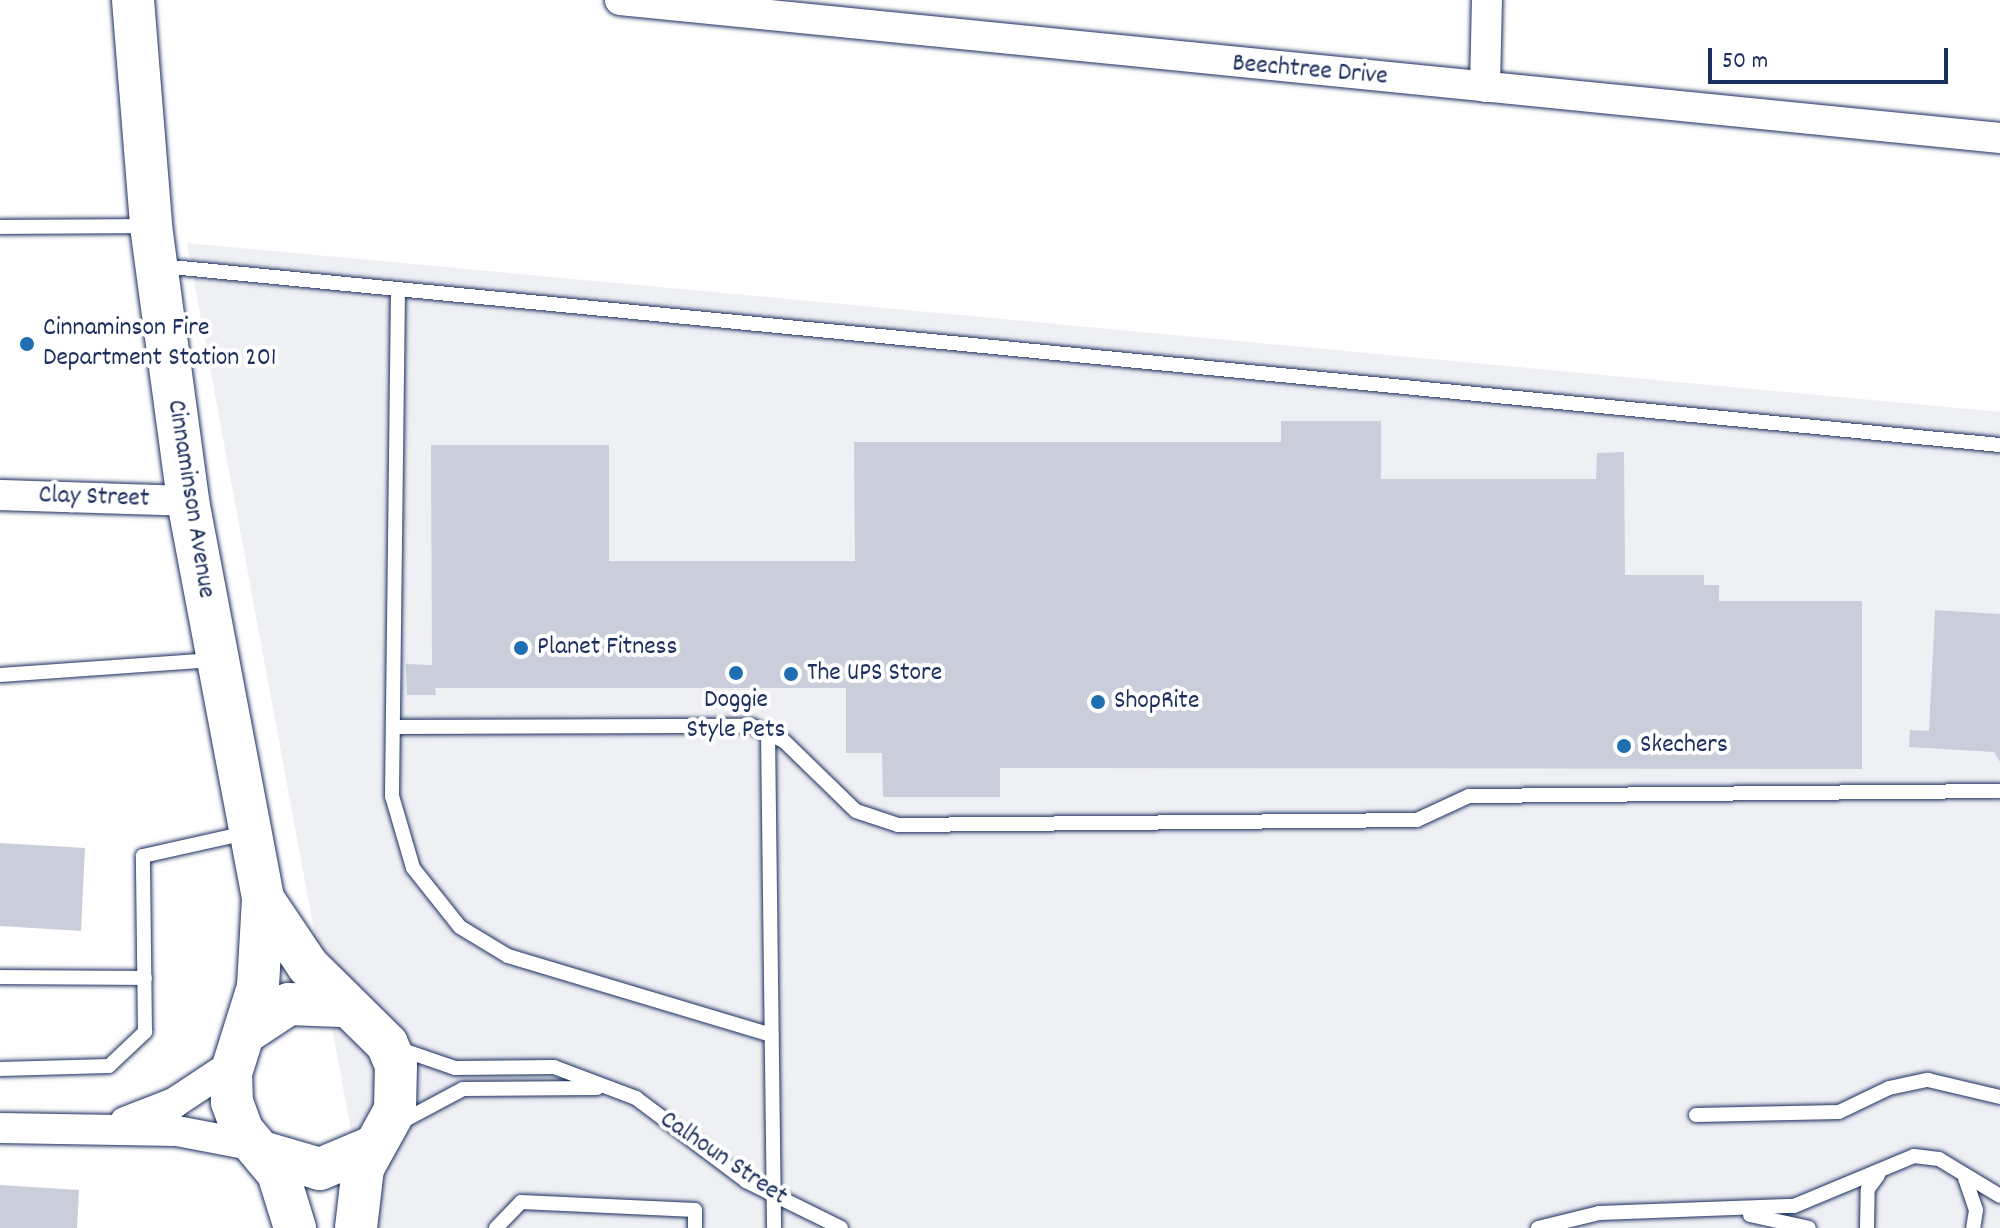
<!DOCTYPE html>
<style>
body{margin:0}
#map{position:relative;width:2000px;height:1228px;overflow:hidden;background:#fff;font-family:Dekko,sans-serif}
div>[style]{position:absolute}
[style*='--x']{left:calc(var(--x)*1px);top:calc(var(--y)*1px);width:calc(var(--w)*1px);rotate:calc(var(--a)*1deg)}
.built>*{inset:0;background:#eff0f4}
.building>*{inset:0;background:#caceda}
.roads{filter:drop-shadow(0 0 2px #1b2f5e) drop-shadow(0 0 2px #1b2f5e)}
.service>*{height:14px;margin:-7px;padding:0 7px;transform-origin:7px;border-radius:7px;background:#fff}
.minor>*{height:30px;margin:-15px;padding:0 15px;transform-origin:15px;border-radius:15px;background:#fff}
.secondary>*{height:42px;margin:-21px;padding:0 21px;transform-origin:21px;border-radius:21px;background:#fff}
.dots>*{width:22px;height:22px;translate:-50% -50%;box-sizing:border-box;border:4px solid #fff;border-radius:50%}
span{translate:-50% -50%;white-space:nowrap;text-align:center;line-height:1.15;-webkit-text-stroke:8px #fff;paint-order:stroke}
.street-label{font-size:26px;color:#1b2f5e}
.poi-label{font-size:26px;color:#1b2f5e}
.left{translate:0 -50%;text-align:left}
.scale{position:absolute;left:1708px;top:48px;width:240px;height:36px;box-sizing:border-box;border:4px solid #1b2f5e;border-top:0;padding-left:10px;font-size:24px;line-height:28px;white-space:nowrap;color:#1b2f5e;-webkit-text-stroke:6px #fff;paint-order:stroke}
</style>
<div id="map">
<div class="built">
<div style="clip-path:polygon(187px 243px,2000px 412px,2000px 1228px,369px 1228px)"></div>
</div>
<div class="building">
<div style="clip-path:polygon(1281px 421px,1381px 421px,1381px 479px,1596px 479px,1597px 453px,1624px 452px,1625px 575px,1704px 575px,1704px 585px,1719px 585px,1719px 601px,1862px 601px,1862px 769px,1000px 768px,1000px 797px,883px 797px,882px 753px,846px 753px,846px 688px,435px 688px,436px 695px,407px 695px,406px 664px,432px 665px,431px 445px,609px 445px,609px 561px,855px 561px,854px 442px,1281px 442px)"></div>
<div style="clip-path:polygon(1935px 610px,2000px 614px,2000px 762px,1994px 752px,1909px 747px,1910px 730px,1929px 731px)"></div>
<div style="clip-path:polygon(0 843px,85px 848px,81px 931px,0 926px)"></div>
<div style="clip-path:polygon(0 1185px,79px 1190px,77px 1228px,0 1228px)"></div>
</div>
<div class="roads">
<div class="service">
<div style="--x:0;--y:227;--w:148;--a:-0.4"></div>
<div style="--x:161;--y:266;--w:1848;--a:5.56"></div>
<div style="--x:398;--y:289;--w:507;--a:90.68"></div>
<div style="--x:392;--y:796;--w:75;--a:73.7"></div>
<div style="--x:413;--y:868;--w:75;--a:51.5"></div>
<div style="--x:460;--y:927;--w:56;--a:31.1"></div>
<div style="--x:508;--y:956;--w:275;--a:16.7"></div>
<div style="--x:0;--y:675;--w:214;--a:-4"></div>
<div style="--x:393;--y:727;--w:359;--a:-0.2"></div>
<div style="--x:752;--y:726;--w:35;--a:25"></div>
<div style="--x:784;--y:741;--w:100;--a:44.2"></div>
<div style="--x:856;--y:811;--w:44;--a:18.4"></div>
<div style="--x:898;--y:825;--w:519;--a:-0.55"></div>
<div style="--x:1417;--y:820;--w:57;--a:-24.8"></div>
<div style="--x:1469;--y:796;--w:531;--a:-0.54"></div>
<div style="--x:768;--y:732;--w:496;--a:89.3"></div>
<div style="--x:0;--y:977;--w:145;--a:0.4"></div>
<div style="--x:397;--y:1048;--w:61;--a:19"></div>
<div style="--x:455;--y:1068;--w:99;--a:-0.6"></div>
<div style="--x:554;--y:1067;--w:88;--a:20.7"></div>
<div style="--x:636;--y:1098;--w:138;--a:37"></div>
<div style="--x:746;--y:1181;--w:106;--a:26.3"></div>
<div style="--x:0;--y:1069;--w:109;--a:-1.6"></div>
<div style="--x:109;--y:1066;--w:50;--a:-43.4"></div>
<div style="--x:145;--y:1032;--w:176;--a:-90.7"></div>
<div style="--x:143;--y:856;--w:106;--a:-12.6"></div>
<div style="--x:1696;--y:1115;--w:143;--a:-1.2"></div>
<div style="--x:1839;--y:1112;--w:55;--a:-25.6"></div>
<div style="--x:1889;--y:1088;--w:40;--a:-12"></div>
<div style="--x:1928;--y:1080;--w:74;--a:13.3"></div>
<div style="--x:403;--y:1121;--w:68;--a:-28.1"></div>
<div style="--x:463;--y:1089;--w:134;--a:-0.4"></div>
<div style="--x:1965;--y:1178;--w:34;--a:71"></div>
<div style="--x:1976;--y:1210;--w:18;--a:99"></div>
<div style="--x:1750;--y:1215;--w:60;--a:12.4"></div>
<div style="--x:496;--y:1228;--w:36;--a:-46"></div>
<div style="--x:521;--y:1202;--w:174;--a:2.6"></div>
<div style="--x:695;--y:1210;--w:18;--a:90"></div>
<div style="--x:1538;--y:1228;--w:63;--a:-13.8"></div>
<div style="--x:1599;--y:1213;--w:195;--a:-2.1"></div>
<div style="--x:1794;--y:1206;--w:130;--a:-22.6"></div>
<div style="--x:1914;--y:1156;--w:25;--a:7"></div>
<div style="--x:1939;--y:1159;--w:71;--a:31.2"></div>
<div style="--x:1867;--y:1228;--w:39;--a:-89"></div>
<div style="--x:1868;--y:1189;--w:17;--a:-54"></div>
</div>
<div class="minor">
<div style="--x:620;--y:0;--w:1387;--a:5.71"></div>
<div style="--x:1485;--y:87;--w:87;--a:-88.7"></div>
<div style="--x:0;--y:495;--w:188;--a:1.8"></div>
<div style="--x:125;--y:1122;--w:53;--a:-21.2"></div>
<div style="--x:174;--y:1103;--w:71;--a:-33.5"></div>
<div style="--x:0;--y:1128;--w:177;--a:1"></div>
<div style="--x:177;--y:1131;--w:80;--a:10.8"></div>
</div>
<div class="secondary">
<div style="--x:133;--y:0;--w:227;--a:85.4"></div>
<div style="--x:151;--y:226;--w:277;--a:82.3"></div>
<div style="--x:188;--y:501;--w:405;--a:79.3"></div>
<div style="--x:263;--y:899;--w:88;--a:93.3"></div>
<div style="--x:258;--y:987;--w:90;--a:107.4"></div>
<div style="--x:231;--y:1073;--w:29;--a:88"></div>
<div style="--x:232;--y:1102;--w:30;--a:70"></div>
<div style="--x:242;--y:1130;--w:56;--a:50.1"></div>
<div style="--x:278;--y:1173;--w:58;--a:72.8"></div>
<div style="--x:263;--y:899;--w:81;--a:56.1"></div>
<div style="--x:308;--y:966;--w:111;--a:44.6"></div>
<div style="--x:387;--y:1044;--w:23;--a:67"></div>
<div style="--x:396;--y:1065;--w:45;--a:91.3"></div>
<div style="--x:395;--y:1110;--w:66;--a:118.9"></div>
<div style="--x:363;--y:1168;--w:60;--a:96.7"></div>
<div style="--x:248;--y:1031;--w:49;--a:-33.4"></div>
<div style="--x:289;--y:1004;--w:52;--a:2.2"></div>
<div style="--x:265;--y:1153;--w:57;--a:16.2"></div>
<div style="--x:320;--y:1169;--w:54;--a:-22.8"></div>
</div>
</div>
<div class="dots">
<div style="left:27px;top:344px;background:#1f6fb2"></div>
<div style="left:521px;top:648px;background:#1f6fb2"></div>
<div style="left:736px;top:673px;background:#1f6fb2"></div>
<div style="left:791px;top:674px;background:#1f6fb2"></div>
<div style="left:1098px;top:702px;background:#1f6fb2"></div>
<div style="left:1624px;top:746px;background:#1f6fb2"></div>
</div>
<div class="street-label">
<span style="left:1310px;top:71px;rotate:5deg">Beechtree Drive</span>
<span style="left:94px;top:498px;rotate:2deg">Clay Street</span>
<span style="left:190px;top:499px;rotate:81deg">Cinnaminson Avenue</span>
<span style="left:723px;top:1159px;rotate:34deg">Calhoun Street</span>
</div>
<div class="poi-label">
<span class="left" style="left:43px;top:344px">Cinnaminson Fire<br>Department Station 201</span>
<span class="left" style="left:537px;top:648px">Planet Fitness</span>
<span class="left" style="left:807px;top:674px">The UPS Store</span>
<span style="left:736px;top:716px">Doggie<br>Style Pets</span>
<span class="left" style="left:1114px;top:702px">ShopRite</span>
<span class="left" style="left:1640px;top:746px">Skechers</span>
</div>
<div class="scale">50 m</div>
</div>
